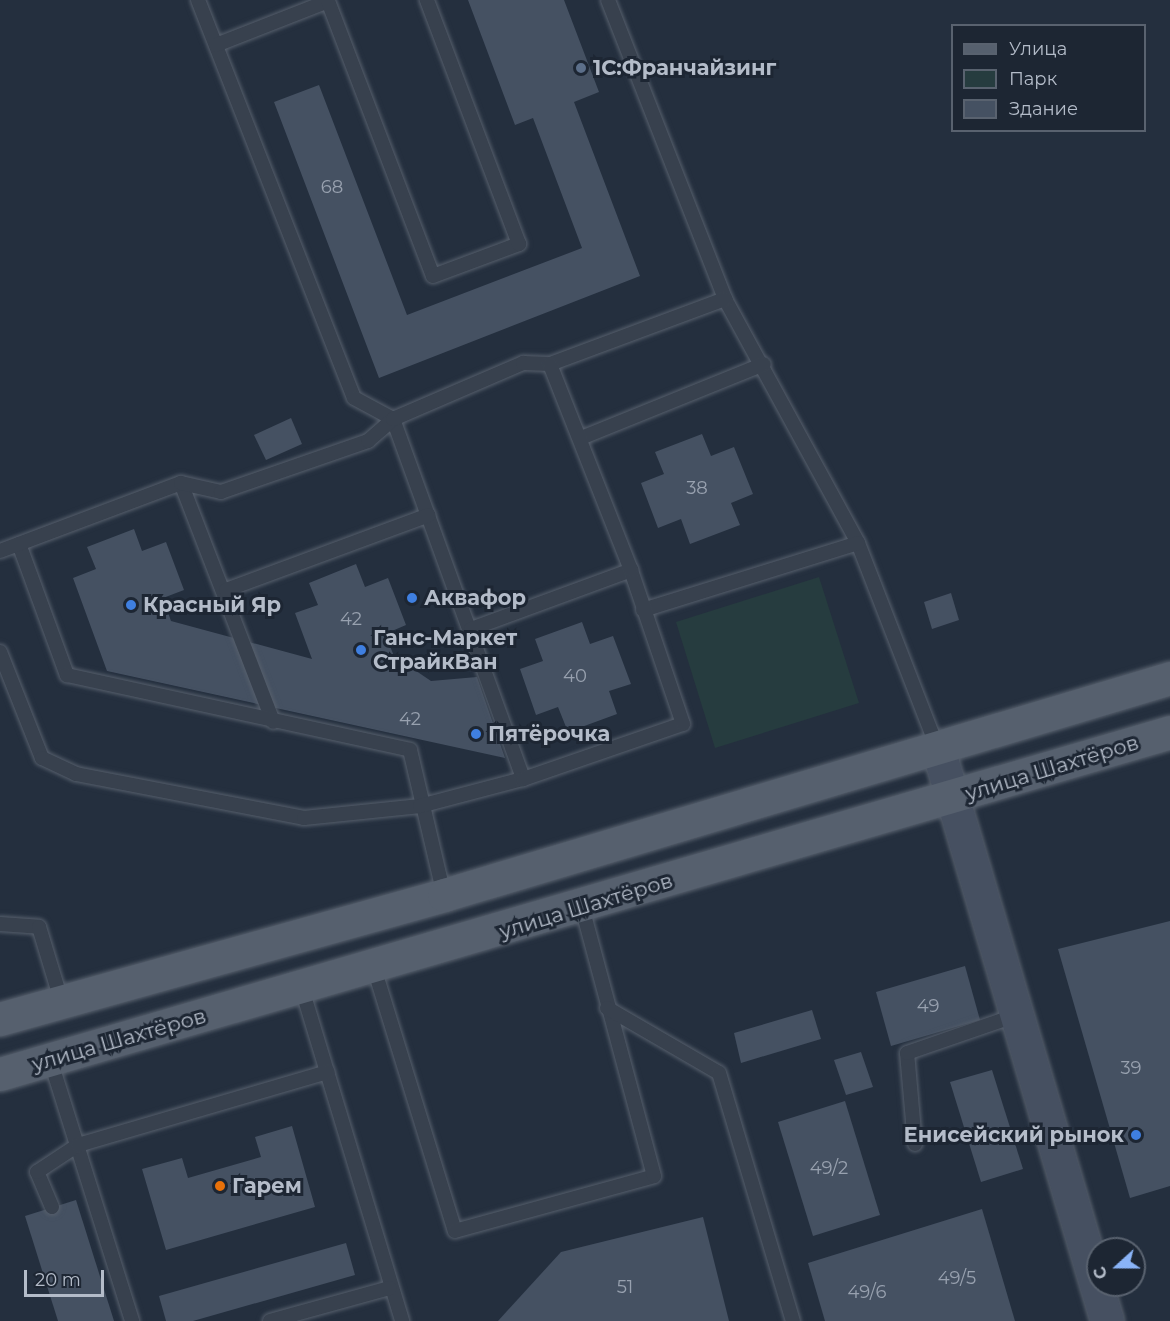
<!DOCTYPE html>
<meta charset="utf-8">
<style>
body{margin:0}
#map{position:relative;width:1170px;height:1321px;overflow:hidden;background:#242f3e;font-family:Montserrat,sans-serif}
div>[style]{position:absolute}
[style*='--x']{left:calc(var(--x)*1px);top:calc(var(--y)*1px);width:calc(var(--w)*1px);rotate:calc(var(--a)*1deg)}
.green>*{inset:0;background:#263c3f}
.building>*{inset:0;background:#455162}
.roads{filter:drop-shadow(0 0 2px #565f6c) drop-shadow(0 0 2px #565f6c)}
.lane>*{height:14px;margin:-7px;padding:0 7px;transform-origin:7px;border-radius:7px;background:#38414e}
.secondary>*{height:33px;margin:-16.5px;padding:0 16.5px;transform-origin:16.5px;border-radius:16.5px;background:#465061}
.primary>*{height:33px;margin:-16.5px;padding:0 16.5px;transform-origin:16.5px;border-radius:16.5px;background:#56606e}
.dots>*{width:16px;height:16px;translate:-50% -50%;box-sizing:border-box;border:3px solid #1d2633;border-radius:50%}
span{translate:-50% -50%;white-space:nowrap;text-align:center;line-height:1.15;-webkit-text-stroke:6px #1d2633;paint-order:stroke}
.number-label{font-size:18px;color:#98a1af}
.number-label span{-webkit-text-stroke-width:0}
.poi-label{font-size:21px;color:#b4bcc9;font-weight:700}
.left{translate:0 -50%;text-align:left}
.right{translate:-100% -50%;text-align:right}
.street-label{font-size:21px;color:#b4bcc9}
.legend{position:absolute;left:951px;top:24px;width:195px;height:108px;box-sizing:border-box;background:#1d2633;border:2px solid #59626f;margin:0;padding:8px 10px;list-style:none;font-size:18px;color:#b4bcc9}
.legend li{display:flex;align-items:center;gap:12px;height:30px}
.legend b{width:30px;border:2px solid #59626f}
.north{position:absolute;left:1086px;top:1237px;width:60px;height:60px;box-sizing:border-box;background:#1d2633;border:2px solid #59626f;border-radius:50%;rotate:249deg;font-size:16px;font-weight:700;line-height:24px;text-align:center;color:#b4bcc9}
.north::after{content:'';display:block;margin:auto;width:21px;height:27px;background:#8ab4f8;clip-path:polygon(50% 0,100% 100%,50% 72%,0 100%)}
.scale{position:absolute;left:24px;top:1270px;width:80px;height:27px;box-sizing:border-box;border:3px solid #b4bcc9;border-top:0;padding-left:8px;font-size:18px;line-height:21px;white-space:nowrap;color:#b4bcc9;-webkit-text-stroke:4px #1d2633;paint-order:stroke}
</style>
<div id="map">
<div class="green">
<div style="clip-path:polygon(819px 577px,859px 703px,715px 748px,676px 622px)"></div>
</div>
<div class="building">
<div style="clip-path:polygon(468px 0,564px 0,599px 92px,574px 102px,640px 276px,379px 378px,274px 102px,319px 85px,407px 315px,582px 248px,533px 118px,515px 125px)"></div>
<div style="clip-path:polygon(291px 418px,302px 444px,266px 460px,254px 435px)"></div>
<div style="clip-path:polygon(702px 434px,711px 456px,734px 447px,753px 494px,731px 503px,740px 525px,690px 544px,681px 519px,658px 528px,641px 483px,664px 474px,655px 452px)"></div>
<div style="clip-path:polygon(134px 529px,142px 551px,166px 542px,184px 590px,163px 598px,171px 621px,312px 659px,295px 613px,318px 605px,309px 583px,356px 564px,365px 587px,388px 578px,406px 625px,385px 634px,394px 656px,431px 681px,477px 677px,505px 758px,107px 671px,73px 578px,96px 569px,87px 547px)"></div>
<div style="clip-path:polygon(951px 593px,959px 620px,932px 629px,924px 602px)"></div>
<div style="clip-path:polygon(582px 622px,590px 644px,613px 636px,631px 684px,609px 691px,617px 714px,568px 732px,558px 707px,536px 715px,520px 669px,543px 661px,535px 639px)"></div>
<div style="clip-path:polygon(1170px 921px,1170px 1186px,1130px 1198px,1058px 949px)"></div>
<div style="clip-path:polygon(965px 966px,980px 1020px,891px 1046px,876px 992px)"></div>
<div style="clip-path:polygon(812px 1010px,821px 1039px,741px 1063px,734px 1033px)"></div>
<div style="clip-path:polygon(861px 1052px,873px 1087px,846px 1095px,834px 1060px)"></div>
<div style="clip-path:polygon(992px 1070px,1023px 1169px,981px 1182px,950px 1082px)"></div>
<div style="clip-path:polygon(845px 1101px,880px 1215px,813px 1236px,778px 1122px)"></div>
<div style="clip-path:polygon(292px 1126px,315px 1207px,166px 1250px,142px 1169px,182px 1158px,188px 1178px,261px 1157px,255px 1137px)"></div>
<div style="clip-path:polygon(76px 1200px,114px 1321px,58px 1321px,25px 1216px)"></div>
<div style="clip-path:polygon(982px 1209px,1015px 1321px,825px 1321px,808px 1263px)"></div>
<div style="clip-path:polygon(703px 1217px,729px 1321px,498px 1321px,561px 1252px)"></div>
<div style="clip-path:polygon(346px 1243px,355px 1275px,193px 1321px,166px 1321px,159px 1296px)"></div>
</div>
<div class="roads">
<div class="lane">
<div style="--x:198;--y:0;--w:427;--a:68.6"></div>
<div style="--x:354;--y:398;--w:44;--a:28.3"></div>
<div style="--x:393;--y:419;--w:383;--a:70.1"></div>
<div style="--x:608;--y:0;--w:321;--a:68.6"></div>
<div style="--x:725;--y:299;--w:278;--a:61.4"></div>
<div style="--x:858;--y:543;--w:219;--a:68.8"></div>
<div style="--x:216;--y:45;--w:120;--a:-21.4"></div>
<div style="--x:328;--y:1;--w:294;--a:69.1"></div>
<div style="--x:433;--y:276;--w:92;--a:-20.4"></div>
<div style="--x:519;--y:244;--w:261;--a:-110.7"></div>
<div style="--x:581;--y:438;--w:197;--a:-22"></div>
<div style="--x:181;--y:483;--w:256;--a:68.9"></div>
<div style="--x:19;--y:544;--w:140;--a:69.9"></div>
<div style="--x:67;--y:675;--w:351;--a:12.3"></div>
<div style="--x:410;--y:750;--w:149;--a:76.8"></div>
<div style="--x:0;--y:551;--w:193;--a:-20.6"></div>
<div style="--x:181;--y:483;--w:41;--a:12.7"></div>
<div style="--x:221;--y:492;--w:156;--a:-19.1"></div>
<div style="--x:368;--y:441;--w:33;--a:-41"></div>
<div style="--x:393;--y:419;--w:142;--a:-23.3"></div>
<div style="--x:523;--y:363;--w:27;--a:2"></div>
<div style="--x:550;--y:364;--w:187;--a:-20.4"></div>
<div style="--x:226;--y:590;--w:216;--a:-20.3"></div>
<div style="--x:643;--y:610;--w:225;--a:-17.3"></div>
<div style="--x:471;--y:629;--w:171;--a:-20.2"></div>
<div style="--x:0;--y:652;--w:114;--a:68.4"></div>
<div style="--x:42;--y:758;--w:38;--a:25"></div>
<div style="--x:76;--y:774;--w:232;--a:10.9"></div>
<div style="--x:304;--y:818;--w:117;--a:-5.9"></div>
<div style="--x:420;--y:806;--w:106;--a:-14.7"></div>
<div style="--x:523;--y:779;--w:169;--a:-19"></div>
<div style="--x:683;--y:724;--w:163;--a:-108.7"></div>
<div style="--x:631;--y:570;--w:221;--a:-111.5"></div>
<div style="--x:0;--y:924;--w:39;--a:4"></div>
<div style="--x:39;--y:927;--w:79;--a:73.2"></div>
<div style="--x:374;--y:968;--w:275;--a:72.9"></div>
<div style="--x:455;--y:1231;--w:206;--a:-15.4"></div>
<div style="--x:654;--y:1176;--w:278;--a:-105"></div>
<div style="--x:302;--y:989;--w:347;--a:73.2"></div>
<div style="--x:607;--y:1008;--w:129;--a:30.1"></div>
<div style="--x:719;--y:1073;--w:259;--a:73.4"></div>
<div style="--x:50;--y:1059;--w:275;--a:72.6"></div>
<div style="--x:915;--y:1144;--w:91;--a:-95"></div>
<div style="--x:907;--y:1053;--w:116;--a:-19.1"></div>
<div style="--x:52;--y:1207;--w:38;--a:-113"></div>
<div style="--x:37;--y:1172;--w:49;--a:-33.4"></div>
<div style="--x:78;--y:1145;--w:260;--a:-16.3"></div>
<div style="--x:270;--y:1321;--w:124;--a:-15.4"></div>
</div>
<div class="secondary">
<div style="--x:938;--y:749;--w:596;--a:73.54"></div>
</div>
<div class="primary">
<div style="--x:0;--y:1019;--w:461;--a:-15.6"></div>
<div style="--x:444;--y:895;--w:758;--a:-16.64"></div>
<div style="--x:0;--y:1074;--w:1219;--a:-16.29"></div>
</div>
</div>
<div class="dots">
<div style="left:581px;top:68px;background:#5c6f8a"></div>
<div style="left:412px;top:598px;background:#3f7fe0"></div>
<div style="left:131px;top:605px;background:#3f7fe0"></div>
<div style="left:361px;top:650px;background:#3f7fe0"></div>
<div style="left:476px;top:734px;background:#3f7fe0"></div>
<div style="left:1136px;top:1135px;background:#3f7fe0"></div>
<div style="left:220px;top:1186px;background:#e8710a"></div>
</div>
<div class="number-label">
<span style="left:332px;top:187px">68</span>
<span style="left:697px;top:488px">38</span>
<span style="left:351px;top:619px">42</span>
<span style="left:575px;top:676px">40</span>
<span style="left:410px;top:719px">42</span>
<span style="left:928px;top:1006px">49</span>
<span style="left:1131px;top:1068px">39</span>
<span style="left:829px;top:1168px">49/2</span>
<span style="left:957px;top:1278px">49/5</span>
<span style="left:625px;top:1287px">51</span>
<span style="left:867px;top:1292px">49/6</span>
</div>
<div class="poi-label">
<span class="left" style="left:593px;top:68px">1С:Франчайзинг</span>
<span class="left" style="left:424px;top:598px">Аквафор</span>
<span class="left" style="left:143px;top:605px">Красный Яр</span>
<span class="left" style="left:373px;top:650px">Ганс-Маркет<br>СтрайкВан</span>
<span class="left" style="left:488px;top:734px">Пятёрочка</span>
<span class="right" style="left:1124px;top:1135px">Енисейский рынок</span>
<span class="left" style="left:232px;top:1186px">Гарем</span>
</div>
<div class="street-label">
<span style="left:1052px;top:768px;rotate:-17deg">улица Шахтёров</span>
<span style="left:586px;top:906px;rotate:-17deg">улица Шахтёров</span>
<span style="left:119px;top:1040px;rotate:-16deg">улица Шахтёров</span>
</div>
<ul class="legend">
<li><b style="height:8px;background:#56606e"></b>Улица</li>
<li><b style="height:16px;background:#263c3f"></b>Парк</li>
<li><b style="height:16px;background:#455162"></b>Здание</li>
</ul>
<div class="north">С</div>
<div class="scale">20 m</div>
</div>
